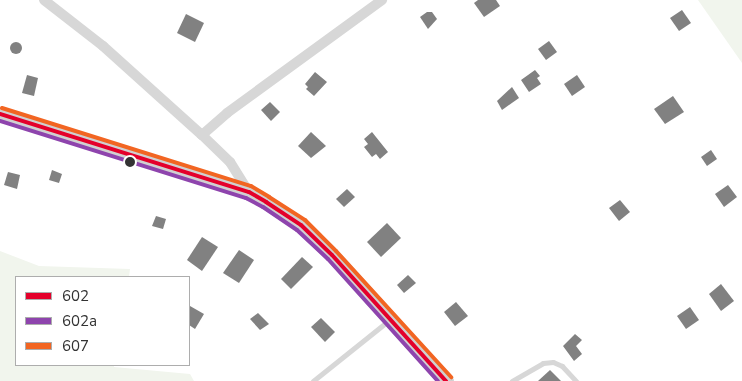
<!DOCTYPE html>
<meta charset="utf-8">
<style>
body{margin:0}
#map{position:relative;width:742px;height:381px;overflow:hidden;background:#fff;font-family:"Nunito Sans",sans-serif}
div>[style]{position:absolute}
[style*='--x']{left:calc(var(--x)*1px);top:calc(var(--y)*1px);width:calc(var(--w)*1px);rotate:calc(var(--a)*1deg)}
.green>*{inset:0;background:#f1f5ed}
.building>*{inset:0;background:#818181}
.round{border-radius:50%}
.lane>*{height:5px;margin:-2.5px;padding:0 2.5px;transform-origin:2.5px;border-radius:2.5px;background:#d7d7d7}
.street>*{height:10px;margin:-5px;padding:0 5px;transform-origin:5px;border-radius:5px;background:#d7d7d7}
.secondary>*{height:15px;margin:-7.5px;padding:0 7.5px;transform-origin:7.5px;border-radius:7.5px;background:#d0d0d0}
.bus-1>*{height:4px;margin:-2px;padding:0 2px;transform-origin:2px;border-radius:2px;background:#e4002b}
.bus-2>*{height:4px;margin:-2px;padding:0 2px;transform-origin:2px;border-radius:2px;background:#8e44ad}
.bus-3>*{height:4px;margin:-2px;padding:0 2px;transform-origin:2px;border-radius:2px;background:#f26522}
.dots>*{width:14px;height:14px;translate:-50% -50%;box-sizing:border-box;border:2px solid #fff;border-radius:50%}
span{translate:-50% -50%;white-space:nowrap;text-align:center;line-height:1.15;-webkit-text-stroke:5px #fff;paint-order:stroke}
.legend{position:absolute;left:15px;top:276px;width:175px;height:90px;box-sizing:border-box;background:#fff;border:1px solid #adadad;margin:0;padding:6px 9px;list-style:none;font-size:15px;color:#333}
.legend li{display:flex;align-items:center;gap:10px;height:25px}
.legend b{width:25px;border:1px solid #adadad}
</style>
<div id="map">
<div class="green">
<div style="clip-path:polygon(698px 0,742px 0,742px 63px)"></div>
<div style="clip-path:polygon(0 251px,39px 266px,130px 269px,129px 277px,16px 277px,16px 365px,114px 365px,114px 367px,190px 374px,194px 381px,0 381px)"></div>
</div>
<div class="building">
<div style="clip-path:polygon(478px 0,496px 0,500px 6px,484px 17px,474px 3px)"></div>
<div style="clip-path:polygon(682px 10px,691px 23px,679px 31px,670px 18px)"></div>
<div style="clip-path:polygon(427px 12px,432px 12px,437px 19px,428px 29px,420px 17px)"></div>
<div style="clip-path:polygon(186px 14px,204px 23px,195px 42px,177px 33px)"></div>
<div style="clip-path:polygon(549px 41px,557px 52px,546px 60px,538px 49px)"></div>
<div class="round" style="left:10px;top:42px;width:12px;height:12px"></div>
<div style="clip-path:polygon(535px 70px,540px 76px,537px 78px,541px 84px,529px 92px,521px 80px)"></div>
<div style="clip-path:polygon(315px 72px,327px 82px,314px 96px,306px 89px,308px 87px,305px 84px)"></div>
<div style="clip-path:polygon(27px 75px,38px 78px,34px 96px,22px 93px)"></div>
<div style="clip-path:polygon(577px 75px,585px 87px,572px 96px,564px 84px)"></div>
<div style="clip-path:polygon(512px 87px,519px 98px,502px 110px,497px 101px)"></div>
<div style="clip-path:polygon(673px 96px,684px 112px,665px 124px,654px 109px)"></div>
<div style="clip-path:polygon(270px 102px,280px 112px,271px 121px,261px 110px)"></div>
<div style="clip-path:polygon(311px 132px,326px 146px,311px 158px,298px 146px)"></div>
<div style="clip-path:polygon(372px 132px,388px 152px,380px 159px,376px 154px,372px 157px,364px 147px,368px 144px,364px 139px)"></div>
<div style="clip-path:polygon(711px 150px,717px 159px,707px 166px,701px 157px)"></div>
<div style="clip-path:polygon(52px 170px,62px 174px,59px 183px,49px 180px)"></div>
<div style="clip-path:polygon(8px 172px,20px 175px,17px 189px,4px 185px)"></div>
<div style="clip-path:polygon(728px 185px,737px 197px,724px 207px,715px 194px)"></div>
<div style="clip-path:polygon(347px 189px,355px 197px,344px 207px,336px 199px)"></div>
<div style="clip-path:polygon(620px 200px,630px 212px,619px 221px,609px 208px)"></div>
<div style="clip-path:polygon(156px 216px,166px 219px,163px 229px,152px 226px)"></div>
<div style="clip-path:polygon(387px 223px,401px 238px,381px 257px,367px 242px)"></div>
<div style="clip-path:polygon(202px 237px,218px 247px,202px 271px,187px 260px)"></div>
<div style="clip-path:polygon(239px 250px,254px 260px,239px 283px,223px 273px)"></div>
<div style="clip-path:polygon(302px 257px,313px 267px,291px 289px,281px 279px)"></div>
<div style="clip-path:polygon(408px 275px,416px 283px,404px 293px,397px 285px)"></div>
<div style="clip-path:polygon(721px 284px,734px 301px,721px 311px,709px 294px)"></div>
<div style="clip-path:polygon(456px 302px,468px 316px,455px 326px,444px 312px)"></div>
<div style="clip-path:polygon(190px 306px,204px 314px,195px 329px,189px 325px)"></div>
<div style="clip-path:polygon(690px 307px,699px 320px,686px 329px,677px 316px)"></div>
<div style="clip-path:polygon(258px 313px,269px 324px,260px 330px,250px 319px)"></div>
<div style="clip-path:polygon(321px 318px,335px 332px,325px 342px,311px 327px)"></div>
<div style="clip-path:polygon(575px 334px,582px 340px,576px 346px,582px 354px,574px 361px,563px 346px)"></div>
<div style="clip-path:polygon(550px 370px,561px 381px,538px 381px)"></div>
</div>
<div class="lane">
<div style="--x:313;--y:381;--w:96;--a:-38.7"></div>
<div style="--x:512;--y:381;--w:36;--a:-30"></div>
<div style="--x:543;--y:363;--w:10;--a:-6"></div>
<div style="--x:553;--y:362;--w:10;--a:24"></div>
<div style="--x:562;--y:366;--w:21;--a:47"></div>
</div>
<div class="street">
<div style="--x:44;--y:0;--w:75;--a:37.9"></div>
<div style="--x:103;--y:46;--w:133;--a:42"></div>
<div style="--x:202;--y:135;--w:39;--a:44"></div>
<div style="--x:230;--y:162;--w:36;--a:58"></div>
<div style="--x:202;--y:135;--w:33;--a:-41"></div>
<div style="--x:227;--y:113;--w:192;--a:-36.1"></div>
</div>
<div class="secondary">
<div style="--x:0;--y:114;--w:261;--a:17.4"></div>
<div style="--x:249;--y:192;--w:20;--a:30"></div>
<div style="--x:266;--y:202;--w:42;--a:33.3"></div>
<div style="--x:301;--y:225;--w:43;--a:44.1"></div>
<div style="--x:332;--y:255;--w:170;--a:47.9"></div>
</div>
<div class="bus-1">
<div style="--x:0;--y:114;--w:261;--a:17.4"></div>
<div style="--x:249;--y:192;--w:20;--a:30"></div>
<div style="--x:266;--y:202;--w:42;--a:33.3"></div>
<div style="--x:301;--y:225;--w:43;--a:44.1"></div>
<div style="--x:332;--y:255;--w:170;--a:47.9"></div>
</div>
<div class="bus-2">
<div style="--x:0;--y:121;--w:258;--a:17.4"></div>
<div style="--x:246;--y:198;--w:19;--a:28"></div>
<div style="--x:263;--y:207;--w:41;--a:34.1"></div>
<div style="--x:297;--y:230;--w:42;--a:43.1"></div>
<div style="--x:328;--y:259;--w:164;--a:48"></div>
</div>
<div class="bus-3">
<div style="--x:2;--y:108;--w:261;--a:17.4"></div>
<div style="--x:251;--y:186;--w:21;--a:31"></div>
<div style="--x:269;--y:197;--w:43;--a:32.6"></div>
<div style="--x:305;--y:220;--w:44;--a:45"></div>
<div style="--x:336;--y:251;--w:171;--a:47.6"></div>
</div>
<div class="dots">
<div style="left:130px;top:162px;background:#333"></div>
</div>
<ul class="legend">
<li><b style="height:6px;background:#e4002b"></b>602</li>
<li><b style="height:6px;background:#8e44ad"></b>602а</li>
<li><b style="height:6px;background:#f26522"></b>607</li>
</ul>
</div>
